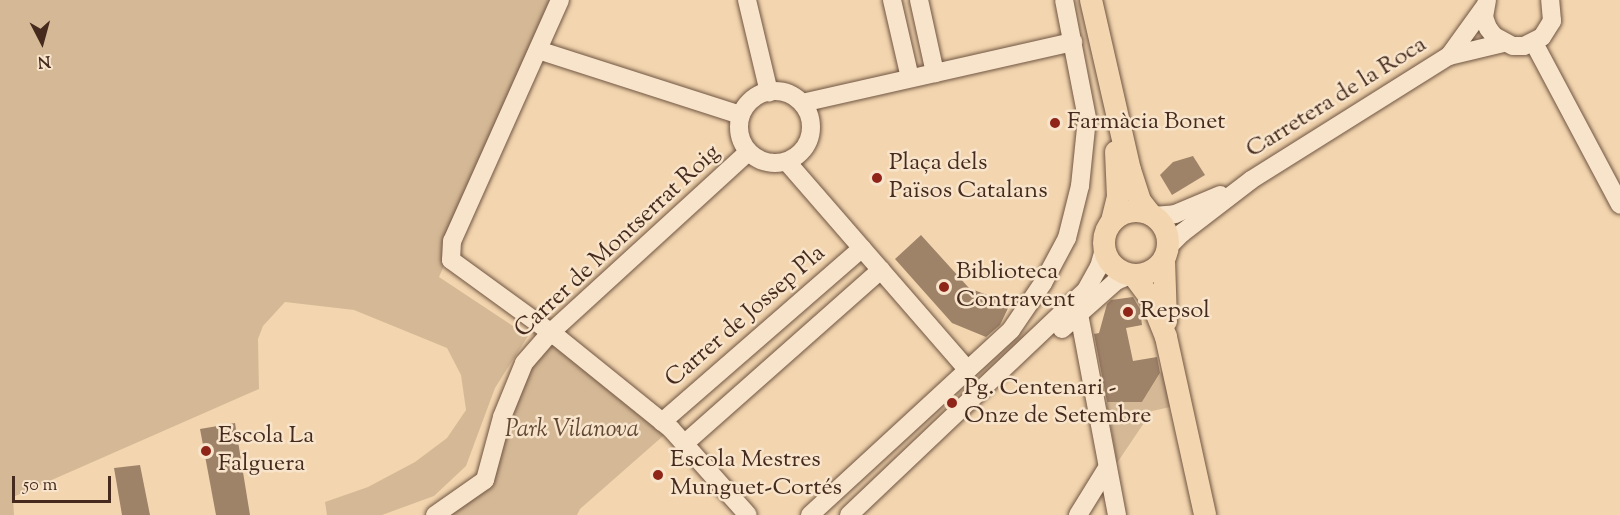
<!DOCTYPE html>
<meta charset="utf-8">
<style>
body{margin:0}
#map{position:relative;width:1620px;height:515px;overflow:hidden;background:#f3d6af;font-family:"Sorts Mill Goudy",serif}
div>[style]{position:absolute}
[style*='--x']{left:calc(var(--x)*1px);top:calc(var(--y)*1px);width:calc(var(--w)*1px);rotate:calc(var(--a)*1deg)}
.green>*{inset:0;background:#d5b996}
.building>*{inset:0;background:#9f8369}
.roads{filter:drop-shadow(0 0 2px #705542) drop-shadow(0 0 2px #705542)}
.minor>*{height:18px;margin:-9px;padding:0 9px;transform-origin:9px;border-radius:9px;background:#f7e4cb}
.minor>.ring{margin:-9px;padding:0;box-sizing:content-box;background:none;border:18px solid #f7e4cb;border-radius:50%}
.major>*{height:22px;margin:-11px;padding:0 11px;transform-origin:11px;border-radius:11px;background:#f3d6af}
.major>.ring{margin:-11px;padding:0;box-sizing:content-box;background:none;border:22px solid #f3d6af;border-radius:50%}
.dots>*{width:16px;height:16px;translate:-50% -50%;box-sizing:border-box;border:3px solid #f7e4cb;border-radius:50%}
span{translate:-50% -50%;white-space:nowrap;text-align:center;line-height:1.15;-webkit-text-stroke:5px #f7e4cb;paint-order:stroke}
.street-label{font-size:24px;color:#452a1d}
.poi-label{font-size:24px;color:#452a1d}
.left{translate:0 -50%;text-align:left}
.park-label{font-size:24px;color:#624735;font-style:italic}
.north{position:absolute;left:12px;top:12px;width:60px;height:60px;-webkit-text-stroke:4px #f7e4cb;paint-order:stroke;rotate:174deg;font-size:16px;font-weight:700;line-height:24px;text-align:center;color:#452a1d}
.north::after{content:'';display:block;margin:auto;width:21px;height:27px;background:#452a1d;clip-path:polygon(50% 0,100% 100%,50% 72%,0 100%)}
.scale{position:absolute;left:12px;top:476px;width:99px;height:27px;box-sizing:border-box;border:3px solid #452a1d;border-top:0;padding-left:8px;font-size:18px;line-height:21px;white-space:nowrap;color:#452a1d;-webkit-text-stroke:4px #f7e4cb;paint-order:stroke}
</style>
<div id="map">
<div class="green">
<div style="clip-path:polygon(0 0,561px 0,439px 277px,528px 336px,495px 388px,466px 466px,434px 496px,382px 515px,327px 515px,325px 502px,368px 487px,415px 462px,447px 438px,466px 410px,461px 375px,447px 348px,354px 310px,285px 302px,263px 326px,258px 339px,259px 389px,13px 497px,14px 515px,0 515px)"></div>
<div style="clip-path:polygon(547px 343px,565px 345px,671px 429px,580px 509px,577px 515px,448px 515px,485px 486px,525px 370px)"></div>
<div style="clip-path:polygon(1166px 364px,1175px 406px,1152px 411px,1117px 463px,1106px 402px,1142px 402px)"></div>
</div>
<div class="building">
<div style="clip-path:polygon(1193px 156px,1205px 175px,1172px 195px,1160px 175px,1173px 162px)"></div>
<div style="clip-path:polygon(921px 235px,969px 288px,1010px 304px,1000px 325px,986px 337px,952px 323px,895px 259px)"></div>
<div style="clip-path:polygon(1133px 297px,1140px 309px,1142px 325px,1126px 328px,1133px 361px,1157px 357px,1160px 373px,1142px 402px,1107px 402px,1094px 334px,1099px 333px,1107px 304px,1111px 300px)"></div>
<div style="clip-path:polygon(235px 423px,250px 515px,216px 515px,200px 429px)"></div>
<div style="clip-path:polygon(140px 465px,150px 515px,122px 515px,114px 468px)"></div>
</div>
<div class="roads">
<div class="minor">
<div style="--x:560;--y:0;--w:264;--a:114.1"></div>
<div style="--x:452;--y:241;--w:19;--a:93"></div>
<div style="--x:451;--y:260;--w:131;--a:36"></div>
<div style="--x:557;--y:337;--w:146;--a:38.9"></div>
<div style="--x:671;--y:429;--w:115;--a:48.2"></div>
<div style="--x:747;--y:0;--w:95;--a:76.6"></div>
<div style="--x:892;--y:0;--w:80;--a:77"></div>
<div style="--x:919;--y:0;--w:75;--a:77.6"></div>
<div style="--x:1487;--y:0;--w:17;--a:100"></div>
<div style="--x:1484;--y:17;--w:12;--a:70"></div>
<div style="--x:1488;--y:28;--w:10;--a:53"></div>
<div style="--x:1494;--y:36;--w:21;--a:28"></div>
<div style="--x:1513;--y:46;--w:11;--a:0"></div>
<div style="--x:1524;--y:46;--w:20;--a:-27"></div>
<div style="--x:1542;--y:37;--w:19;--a:-58"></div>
<div style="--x:1552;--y:21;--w:21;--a:-95"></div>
<div style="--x:1534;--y:43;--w:183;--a:62"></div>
<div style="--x:538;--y:50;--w:213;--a:17.8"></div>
<div style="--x:1449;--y:56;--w:62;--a:-54.2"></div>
<div class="ring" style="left:739px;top:91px;width:54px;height:54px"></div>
<div style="--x:802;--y:103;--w:278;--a:-12.7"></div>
<div style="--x:787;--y:162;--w:274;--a:49"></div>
<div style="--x:1154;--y:216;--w:21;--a:-5"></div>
<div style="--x:1175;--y:214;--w:49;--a:-22.9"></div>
<div style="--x:1168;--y:247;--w:20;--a:-45"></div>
<div style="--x:1182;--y:233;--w:87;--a:-37.5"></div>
<div style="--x:1251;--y:180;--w:234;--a:-32.1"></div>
<div style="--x:1449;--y:56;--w:56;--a:-13.5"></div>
<div style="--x:1079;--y:314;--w:205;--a:79.3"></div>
<div style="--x:1062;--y:329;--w:72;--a:-41.6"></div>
<div style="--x:1116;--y:281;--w:15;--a:-23"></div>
<div style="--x:662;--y:422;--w:265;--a:-41"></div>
<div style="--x:684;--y:444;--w:263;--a:-41.5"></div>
<div style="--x:435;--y:515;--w:61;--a:-35"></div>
<div style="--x:485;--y:480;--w:65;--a:-74.9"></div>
<div style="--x:502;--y:417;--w:58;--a:-67.8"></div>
<div style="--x:524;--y:363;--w:40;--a:-49"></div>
<div style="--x:550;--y:333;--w:268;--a:-42.4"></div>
<div style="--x:810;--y:515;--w:273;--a:-42.6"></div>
<div style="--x:1011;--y:330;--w:57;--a:-55.8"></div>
<div style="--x:1043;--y:283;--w:51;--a:-61.9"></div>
<div style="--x:1067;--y:238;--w:54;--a:-76"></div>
<div style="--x:1080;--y:186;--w:68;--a:-84.1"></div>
<div style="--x:1087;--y:118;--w:120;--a:-101"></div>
<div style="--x:849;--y:515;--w:327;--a:-43.5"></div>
<div style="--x:1086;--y:290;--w:26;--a:-61"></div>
<div style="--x:1099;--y:267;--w:19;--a:-74"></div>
<div style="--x:1078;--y:515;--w:55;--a:-58.3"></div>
</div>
<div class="major">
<div style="--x:1091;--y:0;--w:174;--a:77.1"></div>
<div style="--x:1130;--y:170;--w:33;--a:72"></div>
<div style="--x:1140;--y:201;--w:16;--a:52"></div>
<div class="ring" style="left:1104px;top:211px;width:42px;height:42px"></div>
<div style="--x:1112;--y:221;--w:25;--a:-76"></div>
<div style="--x:1118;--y:197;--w:45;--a:-92.5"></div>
<div style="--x:1164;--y:260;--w:61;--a:88.1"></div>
<div style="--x:1134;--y:276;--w:26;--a:53"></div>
<div style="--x:1150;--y:297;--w:43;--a:68.2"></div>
<div style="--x:1166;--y:337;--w:182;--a:77.6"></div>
</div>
</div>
<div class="dots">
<div style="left:1055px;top:123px;background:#8f2418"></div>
<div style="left:877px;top:178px;background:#8f2418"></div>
<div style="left:944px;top:287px;background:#8f2418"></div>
<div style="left:1128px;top:312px;background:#8f2418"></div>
<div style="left:952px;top:403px;background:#8f2418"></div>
<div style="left:206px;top:451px;background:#8f2418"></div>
<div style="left:658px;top:475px;background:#8f2418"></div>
</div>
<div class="street-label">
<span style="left:1337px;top:98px;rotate:-32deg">Carretera de la Roca</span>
<span style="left:618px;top:242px;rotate:-43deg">Carrer de Montserrat Roig</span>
<span style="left:746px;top:317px;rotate:-41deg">Carrer de Jossep Pla</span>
</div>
<div class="poi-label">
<span class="left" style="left:1067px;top:123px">Farmàcia Bonet</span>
<span class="left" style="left:889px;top:178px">Plaça dels<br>Països Catalans</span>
<span class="left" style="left:956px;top:287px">Biblioteca<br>Contravent</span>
<span class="left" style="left:1140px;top:312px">Repsol</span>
<span class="left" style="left:964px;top:403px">Pg. Centenari -<br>Onze de Setembre</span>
<span class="left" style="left:218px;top:451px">Escola La<br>Falguera</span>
<span class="left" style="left:670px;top:475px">Escola Mestres<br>Munguet-Cortés</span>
</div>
<div class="park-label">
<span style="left:572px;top:431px">Park Vilanova</span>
</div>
<div class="north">N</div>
<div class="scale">50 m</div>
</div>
